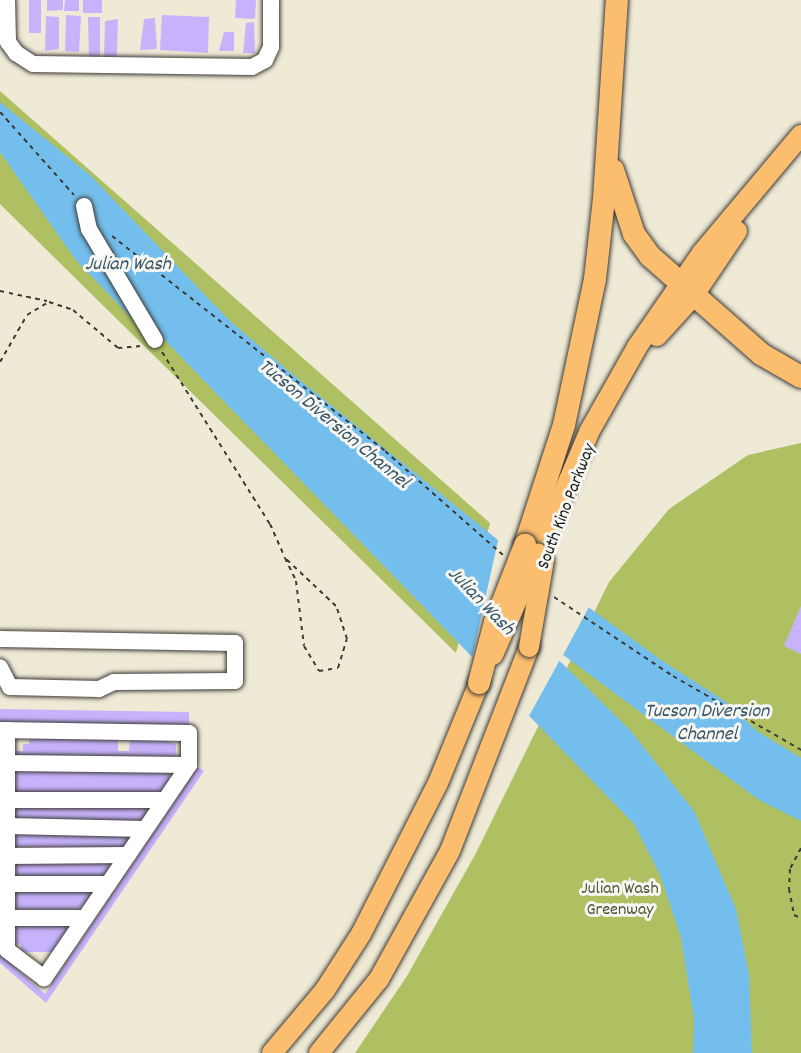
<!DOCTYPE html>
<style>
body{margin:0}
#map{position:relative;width:801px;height:1053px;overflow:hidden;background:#efead6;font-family:Dekko,sans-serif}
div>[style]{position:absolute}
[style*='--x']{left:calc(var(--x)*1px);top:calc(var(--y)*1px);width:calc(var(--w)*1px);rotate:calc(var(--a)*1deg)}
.green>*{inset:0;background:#afc063}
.water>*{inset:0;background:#73beec}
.pier>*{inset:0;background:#efead6}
.building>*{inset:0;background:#c7b3fc}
.path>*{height:2px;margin-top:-1px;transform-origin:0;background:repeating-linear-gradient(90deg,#3c3b38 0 4.5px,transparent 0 9px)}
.roads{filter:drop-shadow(0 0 2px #3c3b38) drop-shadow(0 0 2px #3c3b38)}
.minor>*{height:16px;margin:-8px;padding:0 8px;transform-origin:8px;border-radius:8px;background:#fff}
.major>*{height:20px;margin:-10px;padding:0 10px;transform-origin:10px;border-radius:10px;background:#fbbd6e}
.highway>*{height:22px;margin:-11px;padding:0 11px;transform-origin:11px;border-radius:11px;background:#fbbd6e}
.bridges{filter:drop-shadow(0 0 2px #3c3b38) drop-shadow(0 0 2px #3c3b38)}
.major-bridge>*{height:20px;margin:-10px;padding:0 10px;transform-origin:10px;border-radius:10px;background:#fbbd6e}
.highway-bridge>*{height:22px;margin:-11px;padding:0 11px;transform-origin:11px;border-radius:11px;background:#fbbd6e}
span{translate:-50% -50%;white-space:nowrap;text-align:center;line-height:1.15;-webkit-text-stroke:6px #f6f6f2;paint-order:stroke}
.street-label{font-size:18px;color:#1c1c1c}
.park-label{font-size:18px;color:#4f5535}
.water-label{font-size:20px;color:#3a5565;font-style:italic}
</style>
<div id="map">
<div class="green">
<div style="clip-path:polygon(0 91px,490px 523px,456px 653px,0 204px)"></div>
<div style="clip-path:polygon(801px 443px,801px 1053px,355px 1053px,407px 976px,476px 853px,609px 582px,669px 509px,748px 455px)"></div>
</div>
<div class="water">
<div style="clip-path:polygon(0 102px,90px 175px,231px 322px,285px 368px,514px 553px,661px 660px,726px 702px,757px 731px,801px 758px,801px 821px,759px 800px,524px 626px,630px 730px,694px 811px,736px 909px,749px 974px,752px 1053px,693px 1053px,694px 1019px,681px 938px,660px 875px,634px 824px,155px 330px,144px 331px,75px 259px,0 152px)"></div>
</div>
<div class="pier">
<div style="clip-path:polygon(499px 536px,590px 605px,562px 657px,552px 650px,561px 658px,529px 716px,472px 658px)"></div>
</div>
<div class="building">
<div style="clip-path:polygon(29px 0,41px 0,41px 33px,29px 33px)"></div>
<div style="clip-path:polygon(47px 0,63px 0,63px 10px,47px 11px)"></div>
<div style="clip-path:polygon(65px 0,79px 0,79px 11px,64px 11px)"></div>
<div style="clip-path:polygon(83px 0,102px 0,102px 13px,83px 13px)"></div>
<div style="clip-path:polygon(236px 0,256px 0,255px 19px,235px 18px)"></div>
<div style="clip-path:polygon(66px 15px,81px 16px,79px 52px,65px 51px)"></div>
<div style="clip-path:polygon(162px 15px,209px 17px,208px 53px,160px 50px)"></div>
<div style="clip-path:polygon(46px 16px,59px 17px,59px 49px,45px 51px)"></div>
<div style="clip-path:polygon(88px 17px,100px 17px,100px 57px,89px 57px)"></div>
<div style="clip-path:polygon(155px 18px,157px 49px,140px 50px,144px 19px)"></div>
<div style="clip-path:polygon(118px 19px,117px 56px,104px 57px,105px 21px)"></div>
<div style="clip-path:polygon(254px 22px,255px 53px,243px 53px,246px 23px)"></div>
<div style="clip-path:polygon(224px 32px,234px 32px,234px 51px,219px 51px)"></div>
<div style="clip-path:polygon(801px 606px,801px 654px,784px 646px)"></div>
<div style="clip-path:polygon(0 709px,189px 712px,189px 725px,0 723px)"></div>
<div style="clip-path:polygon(29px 737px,118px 739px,118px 751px,129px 751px,130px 738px,162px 739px,176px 744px,176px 759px,16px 756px,16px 751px,23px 751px,23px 744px,29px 744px)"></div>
<div style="clip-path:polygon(198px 767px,204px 771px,46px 1003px,0 963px,0 954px,45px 994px)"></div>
<div style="clip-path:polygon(15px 771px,169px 772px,169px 783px,162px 793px,15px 792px)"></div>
<div style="clip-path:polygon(15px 806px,146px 808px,146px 818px,143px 821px,15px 819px)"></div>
<div style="clip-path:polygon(15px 834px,127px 835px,127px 845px,124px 848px,15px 847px)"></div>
<div style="clip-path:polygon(108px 862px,108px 873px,104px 876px,16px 876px,16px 863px)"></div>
<div style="clip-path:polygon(15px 890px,92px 891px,92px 899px,78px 909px,15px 909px)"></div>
<div style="clip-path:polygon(15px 926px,66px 926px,66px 938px,52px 952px,21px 952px,21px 944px,15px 944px)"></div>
</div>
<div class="path">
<div style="--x:0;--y:112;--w:111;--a:48.3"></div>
<div style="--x:112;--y:236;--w:347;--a:38.2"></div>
<div style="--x:385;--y:451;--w:157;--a:41.4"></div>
<div style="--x:0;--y:291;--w:48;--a:12"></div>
<div style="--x:162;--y:352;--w:203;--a:57.9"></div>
<div style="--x:270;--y:524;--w:37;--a:66"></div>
<div style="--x:285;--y:558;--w:25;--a:64"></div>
<div style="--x:296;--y:581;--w:65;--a:83"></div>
<div style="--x:304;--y:646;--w:29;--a:59"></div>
<div style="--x:319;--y:671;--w:19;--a:-9"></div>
<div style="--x:338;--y:668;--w:30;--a:-73"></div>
<div style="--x:347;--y:639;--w:35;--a:-108"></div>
<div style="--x:336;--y:606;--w:70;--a:-136.7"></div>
<div style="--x:0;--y:362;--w:54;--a:-60.1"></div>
<div style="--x:27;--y:315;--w:26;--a:-31"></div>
<div style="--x:49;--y:302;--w:25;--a:18"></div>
<div style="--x:73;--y:310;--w:59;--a:40.2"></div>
<div style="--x:118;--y:348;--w:23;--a:-5"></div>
<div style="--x:554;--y:597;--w:143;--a:33.6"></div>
<div style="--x:673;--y:676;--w:148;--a:30"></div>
<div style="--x:801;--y:848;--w:24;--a:118"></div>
<div style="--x:790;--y:869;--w:20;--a:93"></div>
<div style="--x:789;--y:889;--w:26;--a:79"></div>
<div style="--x:794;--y:915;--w:8;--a:23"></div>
</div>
<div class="roads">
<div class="minor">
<div style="--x:7;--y:0;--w:42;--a:88.6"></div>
<div style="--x:8;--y:42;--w:14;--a:54"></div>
<div style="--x:16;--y:53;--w:20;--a:33"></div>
<div style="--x:33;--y:64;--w:219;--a:0.8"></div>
<div style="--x:252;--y:67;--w:15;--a:-28"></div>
<div style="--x:265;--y:60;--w:14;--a:-65"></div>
<div style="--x:271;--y:47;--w:47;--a:-90"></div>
<div style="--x:84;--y:206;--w:24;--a:78"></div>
<div style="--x:89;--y:229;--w:129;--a:59.3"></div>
<div style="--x:0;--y:639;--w:235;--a:1"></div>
<div style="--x:235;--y:643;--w:38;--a:90"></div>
<div style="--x:235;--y:681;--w:121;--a:179.5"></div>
<div style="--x:114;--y:682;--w:17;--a:155"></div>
<div style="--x:99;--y:689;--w:89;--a:-178.7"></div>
<div style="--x:10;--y:687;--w:22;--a:-117"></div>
<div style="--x:0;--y:730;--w:189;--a:0.9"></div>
<div style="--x:189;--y:733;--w:32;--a:90"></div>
<div style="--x:189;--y:765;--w:258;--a:124.2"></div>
<div style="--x:44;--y:978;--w:46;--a:-142.9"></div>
<div style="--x:7;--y:950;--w:220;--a:-90"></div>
<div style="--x:7;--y:763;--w:182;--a:0.6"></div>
<div style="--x:7;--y:800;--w:158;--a:0"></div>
<div style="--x:7;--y:826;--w:138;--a:1.2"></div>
<div style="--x:7;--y:856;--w:121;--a:-0.5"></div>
<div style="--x:7;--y:884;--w:101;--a:0"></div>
<div style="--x:7;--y:918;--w:78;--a:0"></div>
</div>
<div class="major">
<div style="--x:657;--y:336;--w:55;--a:-47.9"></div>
<div style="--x:694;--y:295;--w:77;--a:-56.1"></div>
<div style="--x:538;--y:553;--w:131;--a:-67.1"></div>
<div style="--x:589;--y:432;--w:98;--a:-60.5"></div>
<div style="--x:637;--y:347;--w:114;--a:-55.3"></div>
<div style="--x:702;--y:253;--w:154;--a:-50"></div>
<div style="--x:272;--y:1053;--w:82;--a:-49.9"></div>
<div style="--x:325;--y:990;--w:67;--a:-57.3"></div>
<div style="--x:361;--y:934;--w:169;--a:-63"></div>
<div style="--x:438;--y:783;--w:108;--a:-67.7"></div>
<div style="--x:319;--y:1053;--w:95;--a:-51"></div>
<div style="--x:379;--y:979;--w:146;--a:-61"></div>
<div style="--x:450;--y:851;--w:219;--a:-68.8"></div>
</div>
<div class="highway">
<div style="--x:613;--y:170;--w:67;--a:71.8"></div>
<div style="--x:634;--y:234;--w:27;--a:54"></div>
<div style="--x:650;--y:256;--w:148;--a:41.4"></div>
<div style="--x:761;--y:354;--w:46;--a:29.9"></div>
<div style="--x:525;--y:545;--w:126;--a:-72"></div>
<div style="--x:564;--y:425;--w:149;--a:-78"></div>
<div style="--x:595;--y:279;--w:81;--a:-83.6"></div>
<div style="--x:604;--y:199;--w:199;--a:-86.3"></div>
</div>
</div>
<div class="bridges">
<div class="major-bridge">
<div style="--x:529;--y:647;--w:88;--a:-80.2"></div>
<div style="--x:493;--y:655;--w:111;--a:-66.2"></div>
</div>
<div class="highway-bridge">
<div style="--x:479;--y:683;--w:63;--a:-75.3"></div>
<div style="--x:495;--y:622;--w:83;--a:-68.7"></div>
</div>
</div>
<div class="street-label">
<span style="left:568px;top:507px;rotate:-69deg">South Kino Parkway</span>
</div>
<div class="park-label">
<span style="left:620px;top:901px">Julian Wash<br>Greenway</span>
</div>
<div class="water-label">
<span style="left:128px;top:265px">Julian Wash</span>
<span style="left:333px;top:425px;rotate:40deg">Tucson Diversion Channel</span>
<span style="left:480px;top:602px;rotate:46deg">Julian Wash</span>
<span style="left:707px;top:724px">Tucson Diversion<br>Channel</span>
</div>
</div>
